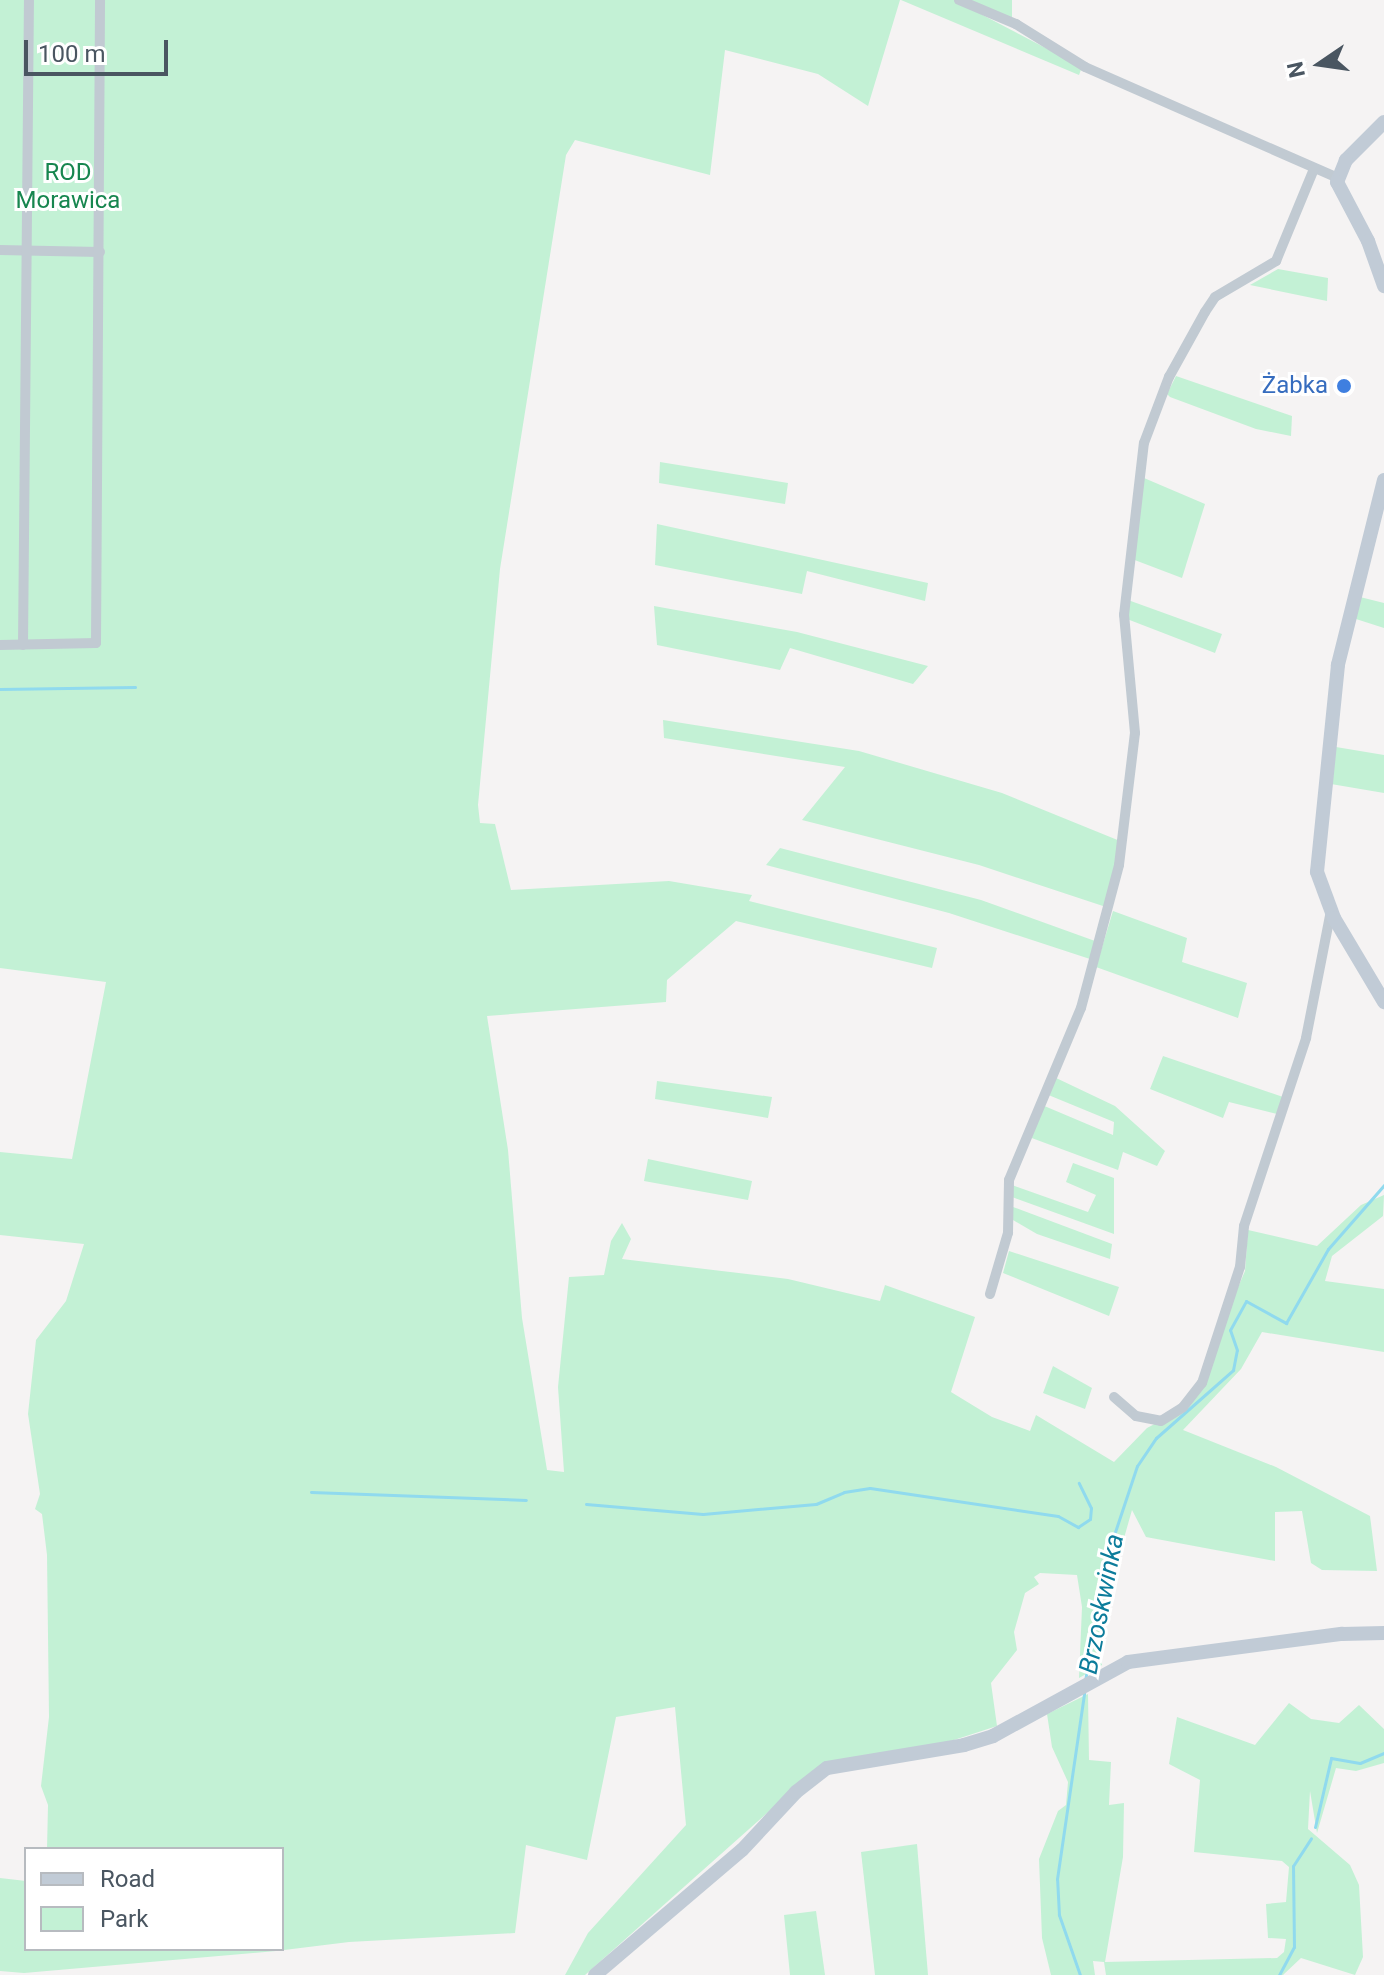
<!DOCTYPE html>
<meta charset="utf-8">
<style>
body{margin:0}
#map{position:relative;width:1384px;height:1975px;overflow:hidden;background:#f5f3f3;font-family:Roboto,sans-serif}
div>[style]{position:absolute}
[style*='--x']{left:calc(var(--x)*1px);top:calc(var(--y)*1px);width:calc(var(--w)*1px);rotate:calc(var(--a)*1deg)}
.green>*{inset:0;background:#c3f1d5}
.stream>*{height:3px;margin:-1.5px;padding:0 1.5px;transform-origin:1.5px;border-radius:1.5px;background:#90daee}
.street>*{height:10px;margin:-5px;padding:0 5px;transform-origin:5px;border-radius:5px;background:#c1cad2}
.secondary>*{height:14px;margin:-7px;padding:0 7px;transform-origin:7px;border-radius:7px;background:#c1cbd6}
.dots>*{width:22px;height:22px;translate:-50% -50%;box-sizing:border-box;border:4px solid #fff;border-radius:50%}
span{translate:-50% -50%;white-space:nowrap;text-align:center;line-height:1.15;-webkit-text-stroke:6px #fff;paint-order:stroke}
.park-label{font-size:24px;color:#17864f}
.shop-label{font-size:24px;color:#366cbe}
.right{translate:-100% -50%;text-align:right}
.water-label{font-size:26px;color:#0c7c9b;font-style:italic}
.legend{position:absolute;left:24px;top:1847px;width:260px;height:104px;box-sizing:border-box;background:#fff;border:2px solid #b7bbc0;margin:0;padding:10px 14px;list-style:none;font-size:24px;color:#4a5661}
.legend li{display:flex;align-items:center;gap:16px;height:40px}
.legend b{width:40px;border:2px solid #b7bbc0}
.north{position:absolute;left:1280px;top:24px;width:80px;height:80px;-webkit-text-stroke:6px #fff;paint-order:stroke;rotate:257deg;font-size:22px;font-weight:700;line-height:32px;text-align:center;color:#4a5661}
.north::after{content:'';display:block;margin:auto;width:28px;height:36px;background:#4a5661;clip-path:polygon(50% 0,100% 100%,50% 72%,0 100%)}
.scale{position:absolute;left:24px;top:40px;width:144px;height:36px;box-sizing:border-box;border:4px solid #4a5661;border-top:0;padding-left:10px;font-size:24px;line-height:28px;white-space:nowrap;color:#4a5661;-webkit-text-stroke:6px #fff;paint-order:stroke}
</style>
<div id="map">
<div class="green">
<div style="clip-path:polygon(0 0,900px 0,868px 106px,818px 74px,725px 50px,710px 175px,575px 140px,566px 155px,500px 569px,478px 805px,480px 823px,495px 824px,511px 890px,669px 881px,752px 895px,749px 901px,937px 948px,932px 968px,736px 921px,667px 980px,666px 1002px,487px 1016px,508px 1150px,522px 1318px,547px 1470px,564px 1472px,558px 1387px,569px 1277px,604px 1275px,611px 1241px,622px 1223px,631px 1239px,622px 1259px,788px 1279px,880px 1301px,885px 1285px,975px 1317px,951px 1392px,992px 1417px,1030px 1431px,1036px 1415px,1114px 1462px,1147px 1428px,1187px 1407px,1245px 1271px,1248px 1230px,1317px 1246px,1361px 1205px,1384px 1195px,1383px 1216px,1332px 1256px,1325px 1281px,1384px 1289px,1384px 1352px,1262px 1332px,1241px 1369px,1183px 1430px,1276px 1467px,1370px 1516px,1377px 1571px,1322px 1570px,1311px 1563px,1302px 1511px,1275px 1512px,1275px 1561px,1146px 1537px,1132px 1510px,1101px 1619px,1102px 1665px,1079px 1678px,1082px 1607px,1077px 1575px,1040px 1573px,1034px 1577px,1039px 1584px,1025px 1593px,1014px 1632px,1017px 1650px,991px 1683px,997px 1726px,951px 1741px,821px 1765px,585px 1975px,565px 1975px,588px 1933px,686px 1825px,675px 1707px,616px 1717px,587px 1860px,526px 1845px,515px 1933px,349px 1942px,276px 1951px,24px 1973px,0 1971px,0 1878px,26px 1881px,26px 1949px,282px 1949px,282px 1849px,47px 1849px,48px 1805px,41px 1786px,49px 1717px,47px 1555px,42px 1514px,35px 1509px,40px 1494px,28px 1414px,36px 1340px,66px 1301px,84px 1244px,0 1235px,0 1152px,72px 1159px,106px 982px,0 968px)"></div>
<div style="clip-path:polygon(901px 0,954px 0,1082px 67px,1079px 75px)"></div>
<div style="clip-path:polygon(969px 0,1012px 0,1012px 18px)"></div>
<div style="clip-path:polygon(1278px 269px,1328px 278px,1327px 301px,1250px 285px)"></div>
<div style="clip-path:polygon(1176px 376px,1292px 416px,1291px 436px,1256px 429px,1170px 397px,1167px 394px)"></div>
<div style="clip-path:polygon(660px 462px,788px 483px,785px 504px,659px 483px)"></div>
<div style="clip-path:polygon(1144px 478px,1205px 504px,1182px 578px,1132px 559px)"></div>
<div style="clip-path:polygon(657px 524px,928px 583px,925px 601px,807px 571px,802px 594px,655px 565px)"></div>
<div style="clip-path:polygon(1360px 597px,1384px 603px,1384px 628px,1356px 619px)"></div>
<div style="clip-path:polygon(1128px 600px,1222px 634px,1215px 653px,1127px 619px)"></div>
<div style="clip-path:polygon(654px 606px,797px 632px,928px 666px,913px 684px,790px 648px,780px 670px,657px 645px)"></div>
<div style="clip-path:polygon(663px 720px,859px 751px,1002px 793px,1120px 841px,1106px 907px,979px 865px,802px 820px,845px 767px,664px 738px)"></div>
<div style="clip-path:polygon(1336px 747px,1384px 755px,1384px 793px,1331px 784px)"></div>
<div style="clip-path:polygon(780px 848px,981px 900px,1095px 941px,1090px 959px,949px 913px,766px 865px)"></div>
<div style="clip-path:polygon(1113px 911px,1187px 938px,1182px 962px,1247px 983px,1238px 1018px,1096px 967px)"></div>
<div style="clip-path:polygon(1163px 1056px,1283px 1097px,1277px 1114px,1229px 1102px,1223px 1118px,1150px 1089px)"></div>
<div style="clip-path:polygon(1054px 1077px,1115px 1106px,1165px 1151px,1157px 1166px,1123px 1152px,1118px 1170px,1029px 1137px,1042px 1105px,1113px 1135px,1114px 1122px,1046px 1094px)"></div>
<div style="clip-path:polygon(657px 1081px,772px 1097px,768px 1118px,655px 1099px)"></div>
<div style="clip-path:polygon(648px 1159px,752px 1181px,748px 1200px,644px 1181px)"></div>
<div style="clip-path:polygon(1073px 1163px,1114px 1178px,1114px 1234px,1012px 1197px,1012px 1185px,1088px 1212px,1096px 1195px,1066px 1182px)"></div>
<div style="clip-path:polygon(1013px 1207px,1112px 1244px,1110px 1259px,1037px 1234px,1013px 1220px)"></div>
<div style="clip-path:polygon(1009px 1251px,1119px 1287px,1109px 1316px,1003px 1273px)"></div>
<div style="clip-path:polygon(1053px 1366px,1092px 1388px,1085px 1409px,1043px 1393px)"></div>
<div style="clip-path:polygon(1088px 1694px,1089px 1760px,1111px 1762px,1109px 1805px,1124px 1803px,1123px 1857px,1105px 1962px,1277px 1958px,1284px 1952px,1286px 1939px,1268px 1938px,1266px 1904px,1286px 1902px,1289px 1867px,1282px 1861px,1194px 1852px,1200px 1780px,1169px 1764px,1177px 1717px,1255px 1745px,1289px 1703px,1311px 1719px,1339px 1723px,1359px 1705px,1384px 1729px,1384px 1763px,1356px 1771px,1336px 1768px,1317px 1833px,1310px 1791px,1308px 1829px,1350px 1865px,1359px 1885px,1363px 1957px,1355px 1975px,1301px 1958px,1283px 1975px,1106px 1975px,1104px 1962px,1093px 1961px,1095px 1975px,1051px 1975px,1042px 1938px,1039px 1859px,1058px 1811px,1066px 1805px,1068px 1782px,1052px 1747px,1047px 1714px)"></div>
<div style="clip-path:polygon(917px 1844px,928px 1975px,875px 1975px,861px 1852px)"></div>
<div style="clip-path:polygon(816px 1911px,825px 1975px,790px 1975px,784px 1915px)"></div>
</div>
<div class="stream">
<div style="--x:0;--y:689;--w:135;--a:-0.8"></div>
<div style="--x:311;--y:1492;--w:215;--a:2.1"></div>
<div style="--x:586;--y:1504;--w:117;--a:4.9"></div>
<div style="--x:703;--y:1514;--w:113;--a:-5.1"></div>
<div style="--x:816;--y:1504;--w:30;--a:-23"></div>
<div style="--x:844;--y:1492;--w:26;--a:-9"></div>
<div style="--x:870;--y:1488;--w:190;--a:8.5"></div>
<div style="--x:1058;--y:1516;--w:23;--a:29"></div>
<div style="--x:1078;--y:1527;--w:14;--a:-34"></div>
<div style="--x:1090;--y:1519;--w:11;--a:-85"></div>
<div style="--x:1091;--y:1508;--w:28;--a:-116"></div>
<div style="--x:1085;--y:1681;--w:124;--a:-80.2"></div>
<div style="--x:1106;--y:1559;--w:98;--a:-71.6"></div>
<div style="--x:1137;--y:1466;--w:34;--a:-56"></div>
<div style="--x:1156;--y:1438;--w:103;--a:-41.4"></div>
<div style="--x:1233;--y:1370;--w:20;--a:-79"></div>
<div style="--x:1237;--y:1350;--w:21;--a:-109"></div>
<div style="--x:1230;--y:1330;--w:33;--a:-61"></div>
<div style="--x:1246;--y:1301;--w:46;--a:28.8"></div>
<div style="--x:1286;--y:1323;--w:85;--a:-60.4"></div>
<div style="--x:1328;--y:1249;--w:85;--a:-48.8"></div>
<div style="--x:1315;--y:1827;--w:71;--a:-76.9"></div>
<div style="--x:1331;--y:1758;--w:29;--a:10"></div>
<div style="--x:1360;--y:1763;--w:26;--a:-23"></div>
<div style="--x:1080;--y:1975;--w:64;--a:-109.3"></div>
<div style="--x:1059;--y:1915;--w:36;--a:-93"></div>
<div style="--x:1057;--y:1879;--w:188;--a:-81.7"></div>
<div style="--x:1279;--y:1975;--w:32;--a:-62"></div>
<div style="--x:1294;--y:1947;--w:81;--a:-90.7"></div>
<div style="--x:1293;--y:1866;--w:33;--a:-57"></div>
</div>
<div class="street">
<div style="--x:959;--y:0;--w:62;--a:22.8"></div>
<div style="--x:1016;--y:24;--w:81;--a:31.9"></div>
<div style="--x:1085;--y:67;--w:276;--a:23.7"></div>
<div style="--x:0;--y:250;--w:100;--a:1.1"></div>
<div style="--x:0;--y:645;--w:96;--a:-1.2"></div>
<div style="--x:96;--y:643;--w:643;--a:-89.64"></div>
<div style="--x:23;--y:645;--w:645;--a:-89.47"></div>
<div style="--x:990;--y:1294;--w:64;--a:-73.6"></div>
<div style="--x:1008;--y:1233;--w:53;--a:-88.9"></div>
<div style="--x:1009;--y:1180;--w:186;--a:-67.3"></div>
<div style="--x:1081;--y:1008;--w:148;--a:-75.1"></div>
<div style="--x:1119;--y:865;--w:133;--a:-83.1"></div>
<div style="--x:1135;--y:733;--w:119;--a:-95.3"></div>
<div style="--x:1124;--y:615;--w:173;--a:-83.4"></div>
<div style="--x:1144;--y:443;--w:71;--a:-69.3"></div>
<div style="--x:1169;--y:377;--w:74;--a:-61"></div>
<div style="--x:1205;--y:312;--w:18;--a:-56"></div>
<div style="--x:1215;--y:297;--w:71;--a:-30.5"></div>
<div style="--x:1276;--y:261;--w:100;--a:-67.6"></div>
<div style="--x:1114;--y:1397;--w:29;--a:41"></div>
<div style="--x:1136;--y:1416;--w:25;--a:11"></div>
<div style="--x:1161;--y:1421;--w:26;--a:-32"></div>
<div style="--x:1183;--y:1407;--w:31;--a:-52"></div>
<div style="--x:1202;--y:1383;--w:122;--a:-71.9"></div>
<div style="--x:1240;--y:1267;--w:41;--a:-84.4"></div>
<div style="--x:1244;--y:1226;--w:198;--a:-71.7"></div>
<div style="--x:1306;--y:1038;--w:130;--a:-78.9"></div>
</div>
<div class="secondary">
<div style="--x:1384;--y:122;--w:54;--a:135"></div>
<div style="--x:1346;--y:160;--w:24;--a:112"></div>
<div style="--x:1337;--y:182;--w:67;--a:62.3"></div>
<div style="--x:1368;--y:241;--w:48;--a:70.4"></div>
<div style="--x:1384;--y:480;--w:191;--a:104"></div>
<div style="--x:1338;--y:665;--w:208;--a:95.8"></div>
<div style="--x:1317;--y:872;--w:49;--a:69.7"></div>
<div style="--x:1334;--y:918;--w:98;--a:59.2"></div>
<div style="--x:595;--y:1975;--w:193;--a:-40.4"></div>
<div style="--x:742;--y:1850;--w:79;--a:-47"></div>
<div style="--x:796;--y:1792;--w:39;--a:-38"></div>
<div style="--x:827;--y:1768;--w:139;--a:-9.5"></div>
<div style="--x:964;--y:1745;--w:30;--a:-17"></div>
<div style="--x:993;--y:1736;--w:154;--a:-28.7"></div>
<div style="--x:1128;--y:1662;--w:216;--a:-7.5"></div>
<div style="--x:1342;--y:1634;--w:42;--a:-1.4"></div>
</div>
<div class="dots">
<div style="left:1344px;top:386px;background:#3f7fe0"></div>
</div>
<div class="park-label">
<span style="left:68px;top:187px">ROD<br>Morawica</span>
</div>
<div class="shop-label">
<span class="right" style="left:1328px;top:386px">Żabka</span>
</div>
<div class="water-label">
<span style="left:1102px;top:1604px;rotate:-79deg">Brzoskwinka</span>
</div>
<ul class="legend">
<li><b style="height:10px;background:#c1cbd6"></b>Road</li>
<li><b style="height:22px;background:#c3f1d5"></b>Park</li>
</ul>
<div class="north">N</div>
<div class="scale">100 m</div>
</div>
